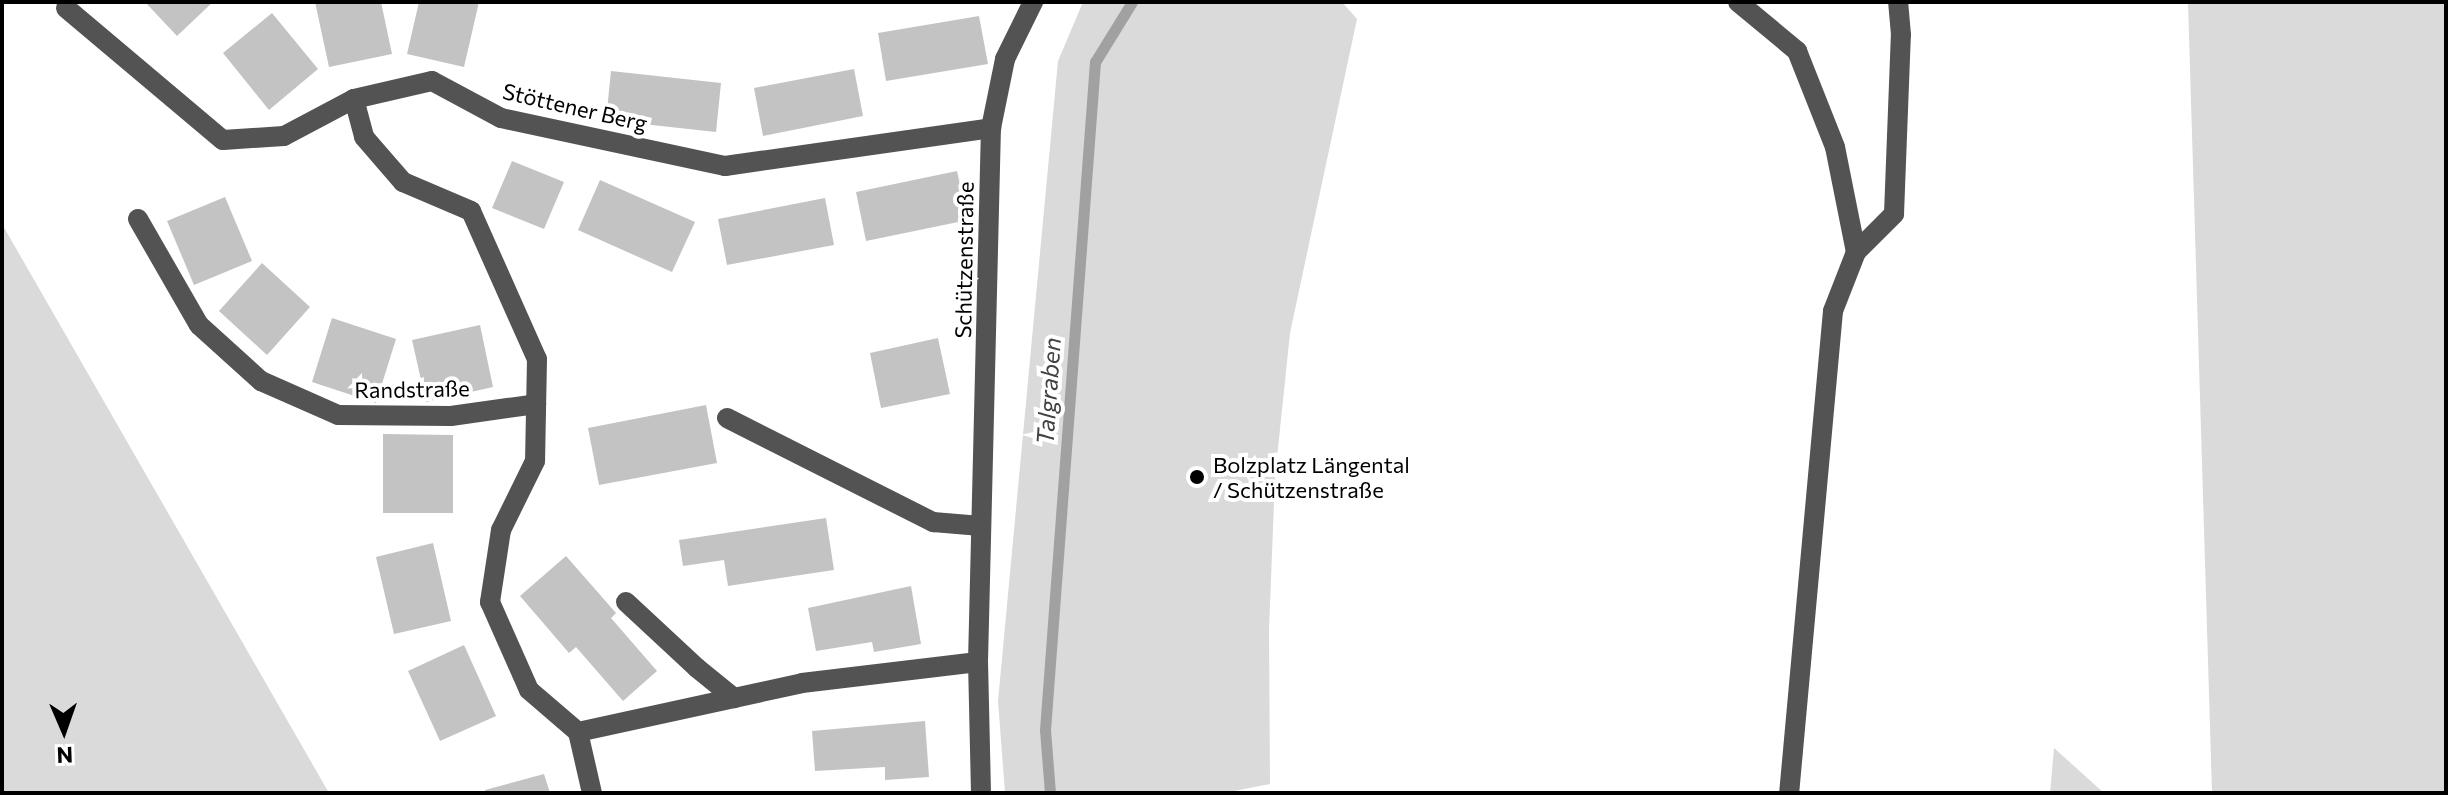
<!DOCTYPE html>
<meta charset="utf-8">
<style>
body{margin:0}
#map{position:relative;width:2448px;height:795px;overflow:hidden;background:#fff;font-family:Commissioner,sans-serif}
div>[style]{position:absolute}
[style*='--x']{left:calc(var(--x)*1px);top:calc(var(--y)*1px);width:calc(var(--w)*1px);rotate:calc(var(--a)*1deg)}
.green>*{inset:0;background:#dadada}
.stream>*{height:11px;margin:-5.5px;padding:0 5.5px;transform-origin:5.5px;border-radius:5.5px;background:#a1a1a1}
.building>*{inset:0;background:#c3c3c3}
.minor>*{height:20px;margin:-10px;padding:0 10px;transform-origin:10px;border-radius:10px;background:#535353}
.dots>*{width:22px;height:22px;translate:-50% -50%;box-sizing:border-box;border:4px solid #fff;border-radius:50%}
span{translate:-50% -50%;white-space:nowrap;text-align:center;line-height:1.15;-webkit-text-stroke:8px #fff;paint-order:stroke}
.street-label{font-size:22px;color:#000}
.poi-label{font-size:22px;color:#000}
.left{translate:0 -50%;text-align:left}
.water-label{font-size:24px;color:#424242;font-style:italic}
.frame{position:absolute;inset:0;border:4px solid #000;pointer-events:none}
.north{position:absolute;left:24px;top:691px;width:80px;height:80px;-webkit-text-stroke:6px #fff;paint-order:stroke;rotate:178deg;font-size:22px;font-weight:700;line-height:32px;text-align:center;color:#000}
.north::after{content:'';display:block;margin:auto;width:28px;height:36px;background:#000;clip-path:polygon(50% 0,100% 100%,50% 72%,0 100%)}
</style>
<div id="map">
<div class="green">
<div style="clip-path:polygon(1083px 2px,1342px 2px,1357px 19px,1290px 333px,1275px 477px,1269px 630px,1270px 784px,1224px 793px,1005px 793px,998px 701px,1058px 61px)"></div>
<div style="clip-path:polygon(2188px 2px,2446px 2px,2446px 793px,2212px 793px)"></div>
<div style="clip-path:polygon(2px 224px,329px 793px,2px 793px)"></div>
<div style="clip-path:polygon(2054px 748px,2104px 793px,2050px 793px)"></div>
</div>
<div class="stream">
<div style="--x:1050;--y:793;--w:63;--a:-94.5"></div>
<div style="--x:1045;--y:730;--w:670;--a:-85.72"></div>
<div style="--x:1095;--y:62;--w:70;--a:-58.3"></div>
</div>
<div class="building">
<div style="clip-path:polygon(145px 2px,213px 2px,177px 36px)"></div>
<div style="clip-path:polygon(315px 2px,381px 2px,392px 54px,329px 67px)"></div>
<div style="clip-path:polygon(419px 2px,479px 2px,464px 67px,407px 54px)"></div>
<div style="clip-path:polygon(272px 13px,318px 69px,269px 110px,223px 53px)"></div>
<div style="clip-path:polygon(979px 16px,988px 64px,886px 81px,878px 33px)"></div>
<div style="clip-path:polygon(854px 69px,863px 116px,763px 136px,754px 88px)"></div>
<div style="clip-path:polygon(611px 71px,721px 83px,716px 132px,606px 120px)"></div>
<div style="clip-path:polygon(512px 161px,564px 182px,544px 229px,492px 208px)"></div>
<div style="clip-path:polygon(957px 171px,968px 220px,866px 241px,856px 192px)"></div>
<div style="clip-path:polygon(600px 180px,695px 222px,672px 272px,578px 230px)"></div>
<div style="clip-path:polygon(225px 197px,252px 261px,194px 285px,167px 221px)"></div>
<div style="clip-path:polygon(825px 198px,834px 245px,727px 265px,718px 219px)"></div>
<div style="clip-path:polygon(262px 263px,310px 307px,267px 355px,219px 311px)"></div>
<div style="clip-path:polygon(332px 318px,396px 339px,376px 403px,312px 382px)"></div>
<div style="clip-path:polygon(480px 325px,493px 387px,426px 402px,412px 340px)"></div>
<div style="clip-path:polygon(938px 338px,950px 394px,881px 408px,870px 353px)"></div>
<div style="clip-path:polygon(706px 405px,717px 463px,599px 485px,588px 428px)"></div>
<div style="clip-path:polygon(383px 434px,453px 435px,453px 513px,383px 513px)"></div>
<div style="clip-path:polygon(826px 518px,834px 570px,728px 586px,724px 560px,683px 566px,679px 540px)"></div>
<div style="clip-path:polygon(433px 543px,451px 621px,394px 634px,376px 557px)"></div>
<div style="clip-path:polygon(566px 556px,616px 613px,611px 618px,657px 671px,623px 701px,576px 647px,569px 653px,520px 596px)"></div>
<div style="clip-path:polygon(911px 586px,921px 644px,874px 652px,872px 642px,816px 651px,808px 608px)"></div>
<div style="clip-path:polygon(464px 645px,496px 716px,440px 741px,408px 671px)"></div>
<div style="clip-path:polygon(925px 721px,929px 777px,885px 780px,885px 767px,815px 771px,812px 731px)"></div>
<div style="clip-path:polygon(544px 774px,550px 793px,486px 793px,485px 790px)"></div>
</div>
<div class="minor">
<div style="--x:1738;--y:2;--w:77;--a:39.7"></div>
<div style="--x:1797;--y:51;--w:103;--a:68.4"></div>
<div style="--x:1835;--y:147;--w:107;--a:78.7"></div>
<div style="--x:1856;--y:252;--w:63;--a:111.3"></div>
<div style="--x:1833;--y:311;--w:484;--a:95.2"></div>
<div style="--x:66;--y:8;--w:205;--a:40.1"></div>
<div style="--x:223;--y:140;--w:61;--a:-3.8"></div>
<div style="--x:284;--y:136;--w:79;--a:-27.9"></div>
<div style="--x:354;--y:99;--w:80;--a:-13"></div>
<div style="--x:432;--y:81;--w:78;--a:28.2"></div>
<div style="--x:501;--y:118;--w:229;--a:12.1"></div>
<div style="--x:725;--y:166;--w:269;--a:-8.1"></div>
<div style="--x:354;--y:99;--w:39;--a:75"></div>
<div style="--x:364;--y:137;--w:60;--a:49.1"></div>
<div style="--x:403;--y:182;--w:74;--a:23.1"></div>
<div style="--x:471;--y:211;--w:162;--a:66"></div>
<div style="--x:537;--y:359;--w:102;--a:91.1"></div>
<div style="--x:535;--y:461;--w:77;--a:116.2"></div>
<div style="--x:501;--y:530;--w:73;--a:98.7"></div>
<div style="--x:490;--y:602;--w:96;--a:66.1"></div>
<div style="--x:529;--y:690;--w:65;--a:40.6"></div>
<div style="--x:578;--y:732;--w:63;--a:77.1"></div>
<div style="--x:138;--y:219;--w:122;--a:60.1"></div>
<div style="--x:199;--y:325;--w:84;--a:42.1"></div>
<div style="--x:261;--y:381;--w:84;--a:23.8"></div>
<div style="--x:338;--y:415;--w:113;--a:0.5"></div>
<div style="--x:451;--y:416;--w:86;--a:-8"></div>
<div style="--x:1856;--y:252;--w:54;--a:-45"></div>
<div style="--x:1894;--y:214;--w:179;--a:-87.8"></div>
<div style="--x:1901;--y:35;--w:33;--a:-95"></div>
<div style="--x:727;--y:418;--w:231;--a:26.8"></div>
<div style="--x:933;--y:522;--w:48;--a:4.8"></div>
<div style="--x:626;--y:602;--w:97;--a:42.9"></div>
<div style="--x:697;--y:668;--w:48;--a:39"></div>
<div style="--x:578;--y:732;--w:229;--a:-12.3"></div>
<div style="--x:802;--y:683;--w:177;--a:-6.8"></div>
<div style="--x:981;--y:793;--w:131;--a:-91.3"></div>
<div style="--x:978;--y:662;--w:534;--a:-88.61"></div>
<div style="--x:991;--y:128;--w:70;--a:-78.5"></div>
<div style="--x:1005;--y:59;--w:64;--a:-63.8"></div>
</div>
<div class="dots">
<div style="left:1197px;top:477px;background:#000"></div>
</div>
<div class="street-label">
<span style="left:575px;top:107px;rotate:13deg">Stöttener Berg</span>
<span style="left:964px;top:260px;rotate:-89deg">Schützenstraße</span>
<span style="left:412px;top:389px;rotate:-1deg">Randstraße</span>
</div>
<div class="poi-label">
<span class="left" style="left:1213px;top:477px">Bolzplatz Längental<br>/ Schützenstraße</span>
</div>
<div class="water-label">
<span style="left:1048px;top:391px;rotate:-86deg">Talgraben</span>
</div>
<div class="frame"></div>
<div class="north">N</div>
</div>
